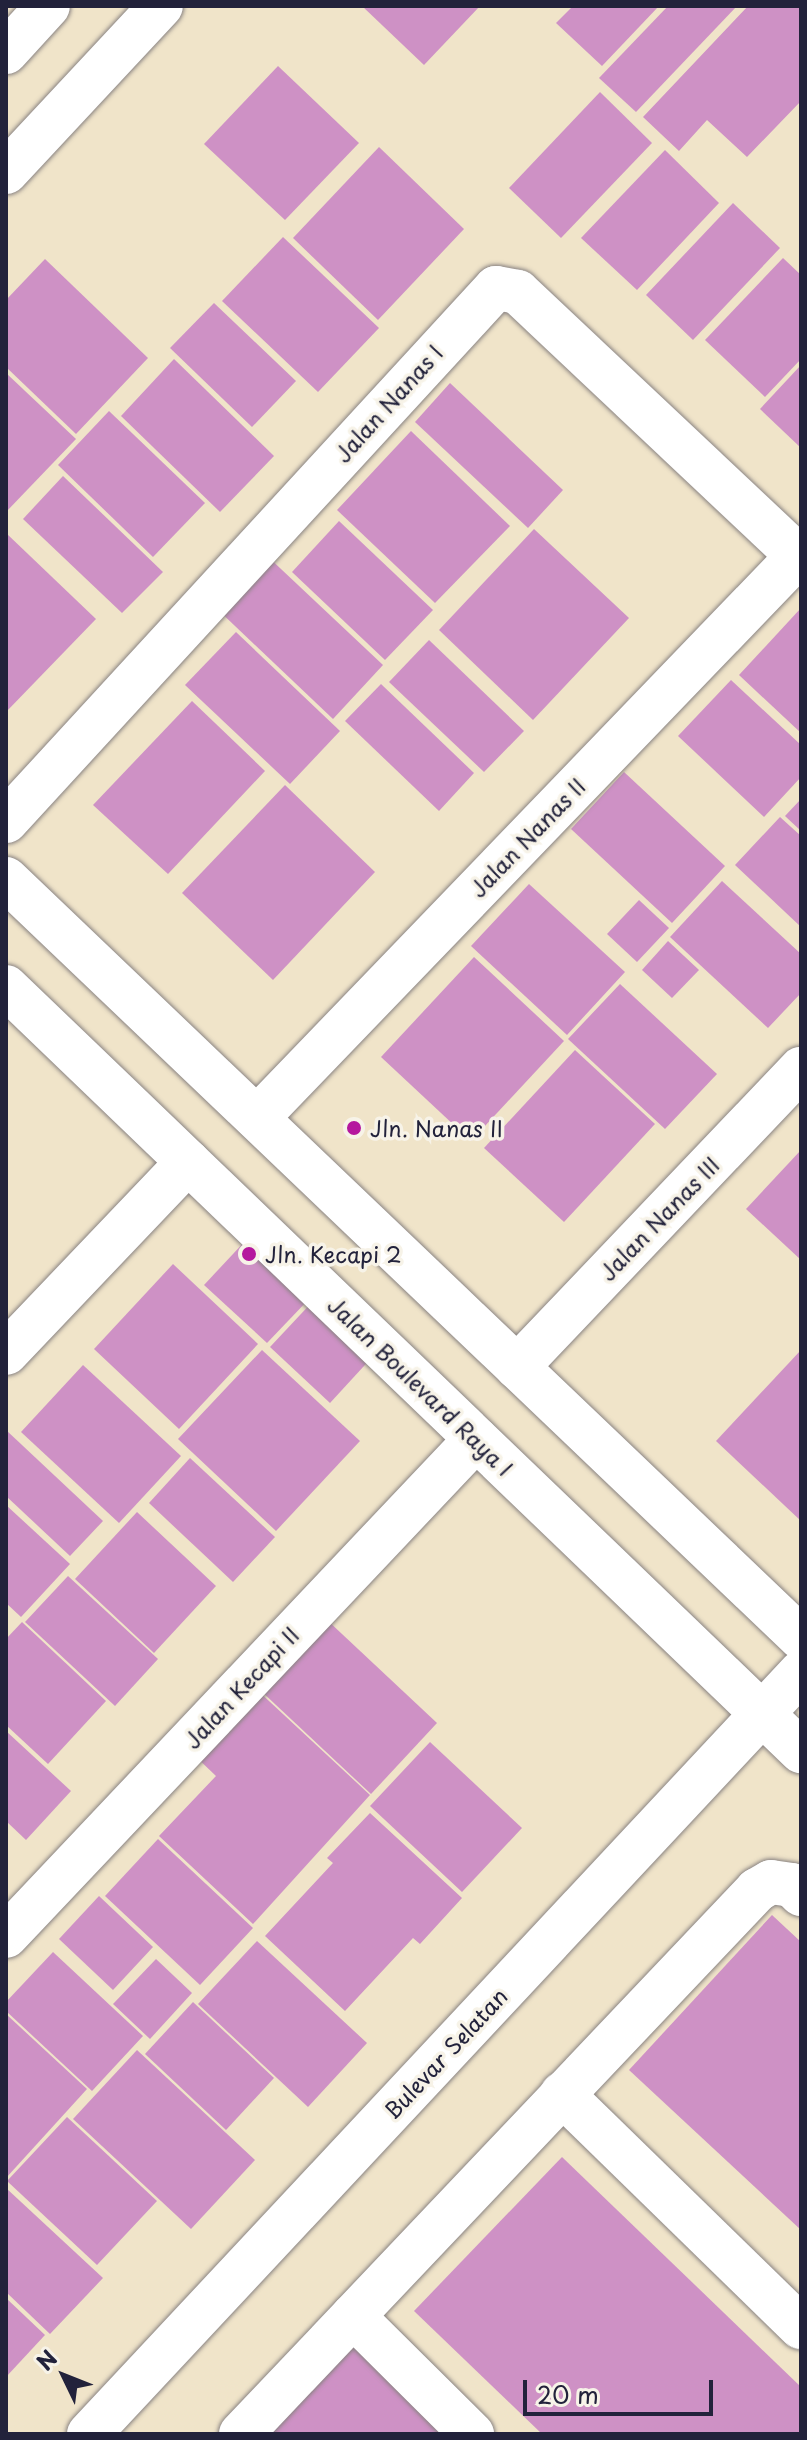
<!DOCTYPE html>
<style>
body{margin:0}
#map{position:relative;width:807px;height:2440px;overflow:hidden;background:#f0e4c9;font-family:"Playpen Sans",sans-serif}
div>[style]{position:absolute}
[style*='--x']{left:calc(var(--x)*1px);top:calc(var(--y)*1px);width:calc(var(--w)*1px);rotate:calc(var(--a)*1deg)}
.building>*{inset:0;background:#ce91c5}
.roads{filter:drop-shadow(0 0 2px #898382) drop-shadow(0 0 2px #898382)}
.minor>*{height:44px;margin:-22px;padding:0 22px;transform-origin:22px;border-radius:22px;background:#fff}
.dots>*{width:22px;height:22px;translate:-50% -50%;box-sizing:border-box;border:4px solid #f7f3e8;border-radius:50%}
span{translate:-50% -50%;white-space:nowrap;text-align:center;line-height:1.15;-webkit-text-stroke:7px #f7f3e8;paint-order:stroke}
.street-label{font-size:22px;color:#22223b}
.poi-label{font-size:22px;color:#22223b}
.left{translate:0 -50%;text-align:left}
.frame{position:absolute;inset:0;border:8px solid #22223b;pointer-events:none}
.north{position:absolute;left:24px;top:2336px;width:80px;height:80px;-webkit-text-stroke:6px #f7f3e8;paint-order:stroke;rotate:313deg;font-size:22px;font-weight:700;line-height:32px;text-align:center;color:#22223b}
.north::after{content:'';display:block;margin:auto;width:28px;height:36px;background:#22223b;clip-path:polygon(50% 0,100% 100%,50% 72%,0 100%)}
.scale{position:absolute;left:523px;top:2380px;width:190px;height:36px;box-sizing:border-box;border:4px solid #22223b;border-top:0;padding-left:10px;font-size:24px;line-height:28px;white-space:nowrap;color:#22223b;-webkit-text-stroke:6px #f7f3e8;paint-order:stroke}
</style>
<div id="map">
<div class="building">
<div style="clip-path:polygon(362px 6px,480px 6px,424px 65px)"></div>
<div style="clip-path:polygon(573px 6px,659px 6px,602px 66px,556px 23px)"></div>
<div style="clip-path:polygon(668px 6px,737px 6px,636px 112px,599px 78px)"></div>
<div style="clip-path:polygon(748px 6px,801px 6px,801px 101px,747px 157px,707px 120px,679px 151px,643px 117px)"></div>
<div style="clip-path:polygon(278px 66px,359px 143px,285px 220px,204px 144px)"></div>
<div style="clip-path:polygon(600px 92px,652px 143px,561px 238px,509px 188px)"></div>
<div style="clip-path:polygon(379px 147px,464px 229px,378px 320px,293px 238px)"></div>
<div style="clip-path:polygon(665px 150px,719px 203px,637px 290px,581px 238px)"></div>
<div style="clip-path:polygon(733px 203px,780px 248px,693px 340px,646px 295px)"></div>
<div style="clip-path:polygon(283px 237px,379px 328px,318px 392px,222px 301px)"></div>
<div style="clip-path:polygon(783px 258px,801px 275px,801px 359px,765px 397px,705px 340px)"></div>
<div style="clip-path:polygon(45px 259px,148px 358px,76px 434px,6px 367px,6px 300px)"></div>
<div style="clip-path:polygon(214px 303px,296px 381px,252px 427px,170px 348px)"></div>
<div style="clip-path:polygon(174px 359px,274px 456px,220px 512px,121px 416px)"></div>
<div style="clip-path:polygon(801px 365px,801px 448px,760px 409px)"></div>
<div style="clip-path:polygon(6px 373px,76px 439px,6px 512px)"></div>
<div style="clip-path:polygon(450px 383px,563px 490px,528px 528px,415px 422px)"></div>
<div style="clip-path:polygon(109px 411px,205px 503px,153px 557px,58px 465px)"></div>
<div style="clip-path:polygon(411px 431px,510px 526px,435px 603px,337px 510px)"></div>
<div style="clip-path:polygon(63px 476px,163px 572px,122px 613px,23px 519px)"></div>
<div style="clip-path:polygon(339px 521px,433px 610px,385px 660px,292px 572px)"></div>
<div style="clip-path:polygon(534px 529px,629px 618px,533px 720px,439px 630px)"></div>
<div style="clip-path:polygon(6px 533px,96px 619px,6px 712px)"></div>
<div style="clip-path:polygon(264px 553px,383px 665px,333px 719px,214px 606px)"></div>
<div style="clip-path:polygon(801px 608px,801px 733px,739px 675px)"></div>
<div style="clip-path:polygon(236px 632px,340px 731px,290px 784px,185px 685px)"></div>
<div style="clip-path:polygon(429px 640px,524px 731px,484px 772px,389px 682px)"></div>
<div style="clip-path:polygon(731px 680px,801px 745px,801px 777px,764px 817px,678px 736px)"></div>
<div style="clip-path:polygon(381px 684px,474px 773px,439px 811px,345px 721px)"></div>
<div style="clip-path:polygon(192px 701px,265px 771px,168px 874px,93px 805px)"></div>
<div style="clip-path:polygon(624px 772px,725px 866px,672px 923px,571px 829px)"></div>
<div style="clip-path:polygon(285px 785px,375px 872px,273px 980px,182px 893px)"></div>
<div style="clip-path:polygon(801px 799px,801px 831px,785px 816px)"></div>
<div style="clip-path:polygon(780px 817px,801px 836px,801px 927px,735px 865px)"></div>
<div style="clip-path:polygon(722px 881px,801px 954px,801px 993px,768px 1028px,670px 937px)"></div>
<div style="clip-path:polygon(529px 884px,625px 972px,567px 1035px,471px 946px)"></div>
<div style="clip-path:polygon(639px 900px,669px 928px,637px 962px,607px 934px)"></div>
<div style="clip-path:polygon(668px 941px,699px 970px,672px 998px,642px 970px)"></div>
<div style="clip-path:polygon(474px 957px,564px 1041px,471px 1141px,381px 1057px)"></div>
<div style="clip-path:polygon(620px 984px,717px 1074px,665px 1129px,568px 1039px)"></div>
<div style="clip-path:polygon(575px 1050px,655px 1124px,564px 1222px,484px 1148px)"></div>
<div style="clip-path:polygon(801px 1150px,801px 1260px,746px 1209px)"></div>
<div style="clip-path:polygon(247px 1239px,310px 1298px,267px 1343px,204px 1285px)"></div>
<div style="clip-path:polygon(173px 1264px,258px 1344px,179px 1429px,94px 1349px)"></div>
<div style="clip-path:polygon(315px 1299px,375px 1354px,330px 1403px,270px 1347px)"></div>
<div style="clip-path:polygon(262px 1350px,360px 1441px,276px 1531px,178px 1439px)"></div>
<div style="clip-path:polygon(801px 1350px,801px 1521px,716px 1441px)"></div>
<div style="clip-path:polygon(83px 1365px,181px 1456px,119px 1523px,21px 1432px)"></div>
<div style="clip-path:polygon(6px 1430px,103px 1521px,70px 1556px,6px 1496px)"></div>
<div style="clip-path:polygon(190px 1458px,275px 1537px,233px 1582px,149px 1503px)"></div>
<div style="clip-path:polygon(6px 1505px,70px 1564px,21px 1617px,6px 1603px)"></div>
<div style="clip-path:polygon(137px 1512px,216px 1586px,154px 1653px,75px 1579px)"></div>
<div style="clip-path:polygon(68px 1576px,158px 1659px,115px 1706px,25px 1622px)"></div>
<div style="clip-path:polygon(326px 1619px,437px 1723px,371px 1794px,260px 1690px)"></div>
<div style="clip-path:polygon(22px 1622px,106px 1701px,48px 1764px,6px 1725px,6px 1639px)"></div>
<div style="clip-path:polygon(255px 1688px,370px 1795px,253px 1924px,159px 1836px,216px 1776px,193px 1754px)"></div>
<div style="clip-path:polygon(6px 1731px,71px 1791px,26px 1840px,6px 1821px)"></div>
<div style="clip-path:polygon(430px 1742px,522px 1828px,462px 1892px,370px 1806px)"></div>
<div style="clip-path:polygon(370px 1813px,462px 1898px,420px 1944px,413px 1938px,345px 2011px,265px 1936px,333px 1863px,327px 1858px)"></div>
<div style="clip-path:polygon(158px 1839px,253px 1928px,200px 1985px,105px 1896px)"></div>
<div style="clip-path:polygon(99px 1896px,153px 1947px,113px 1990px,59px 1939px)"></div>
<div style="clip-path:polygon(772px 1915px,801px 1942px,801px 2230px,629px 2070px)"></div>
<div style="clip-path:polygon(257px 1941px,367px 2043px,308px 2107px,198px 2004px)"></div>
<div style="clip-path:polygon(53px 1952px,143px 2036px,92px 2091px,6px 2011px,6px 2002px)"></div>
<div style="clip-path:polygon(156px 1959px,192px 1993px,150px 2039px,113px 2004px)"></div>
<div style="clip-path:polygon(193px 2002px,274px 2078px,226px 2130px,145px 2054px)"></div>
<div style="clip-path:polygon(6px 2014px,87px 2089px,6px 2178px)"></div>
<div style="clip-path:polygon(137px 2050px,255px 2160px,191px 2229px,73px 2119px)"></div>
<div style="clip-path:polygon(67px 2117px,157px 2201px,97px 2265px,7px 2181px)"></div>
<div style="clip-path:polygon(562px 2157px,801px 2387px,801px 2434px,542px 2434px,414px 2311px)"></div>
<div style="clip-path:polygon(6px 2188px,103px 2278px,50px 2334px,6px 2292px)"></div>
<div style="clip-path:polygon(6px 2298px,45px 2335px,6px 2377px)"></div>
<div style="clip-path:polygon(345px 2335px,449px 2434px,251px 2434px)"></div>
</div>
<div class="roads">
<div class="minor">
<div style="--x:6;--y:52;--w:62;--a:-47.6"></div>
<div style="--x:6;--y:172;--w:227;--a:-47"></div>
<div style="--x:6;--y:821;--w:724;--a:-47.41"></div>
<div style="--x:496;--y:288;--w:22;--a:10"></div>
<div style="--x:518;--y:292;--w:389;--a:43.3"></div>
<div style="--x:6;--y:879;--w:1099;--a:43.67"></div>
<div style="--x:6;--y:987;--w:1103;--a:43.86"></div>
<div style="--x:257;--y:1118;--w:780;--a:-46.09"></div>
<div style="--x:6;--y:1353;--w:264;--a:-46.4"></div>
<div style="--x:517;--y:1367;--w:412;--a:-46.4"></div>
<div style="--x:6;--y:1936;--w:684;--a:-46.6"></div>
<div style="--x:562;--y:2094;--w:334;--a:44.3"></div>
<div style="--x:353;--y:2316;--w:168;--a:44.8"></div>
<div style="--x:89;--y:2434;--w:1043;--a:-46.94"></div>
<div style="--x:241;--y:2434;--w:750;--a:-46.51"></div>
<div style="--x:757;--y:1890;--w:16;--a:-30"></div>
<div style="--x:771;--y:1882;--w:21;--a:8"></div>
<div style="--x:792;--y:1885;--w:13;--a:45"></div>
</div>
</div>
<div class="dots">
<div style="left:354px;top:1128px;background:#b5179e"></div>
<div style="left:249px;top:1254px;background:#b5179e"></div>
</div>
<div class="street-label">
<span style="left:388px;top:403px;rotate:-48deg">Jalan Nanas I</span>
<span style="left:527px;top:837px;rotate:-46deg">Jalan Nanas II</span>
<span style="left:659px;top:1218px;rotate:-46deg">Jalan Nanas III</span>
<span style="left:421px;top:1386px;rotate:44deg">Jalan Boulevard Raya I</span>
<span style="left:241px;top:1687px;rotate:-47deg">Jalan Kecapi II</span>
<span style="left:445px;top:2053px;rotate:-47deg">Bulevar Selatan</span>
</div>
<div class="poi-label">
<span class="left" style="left:370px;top:1128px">Jln. Nanas II</span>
<span class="left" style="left:265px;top:1254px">Jln. Kecapi 2</span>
</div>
<div class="frame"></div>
<div class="north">N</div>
<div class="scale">20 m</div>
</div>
